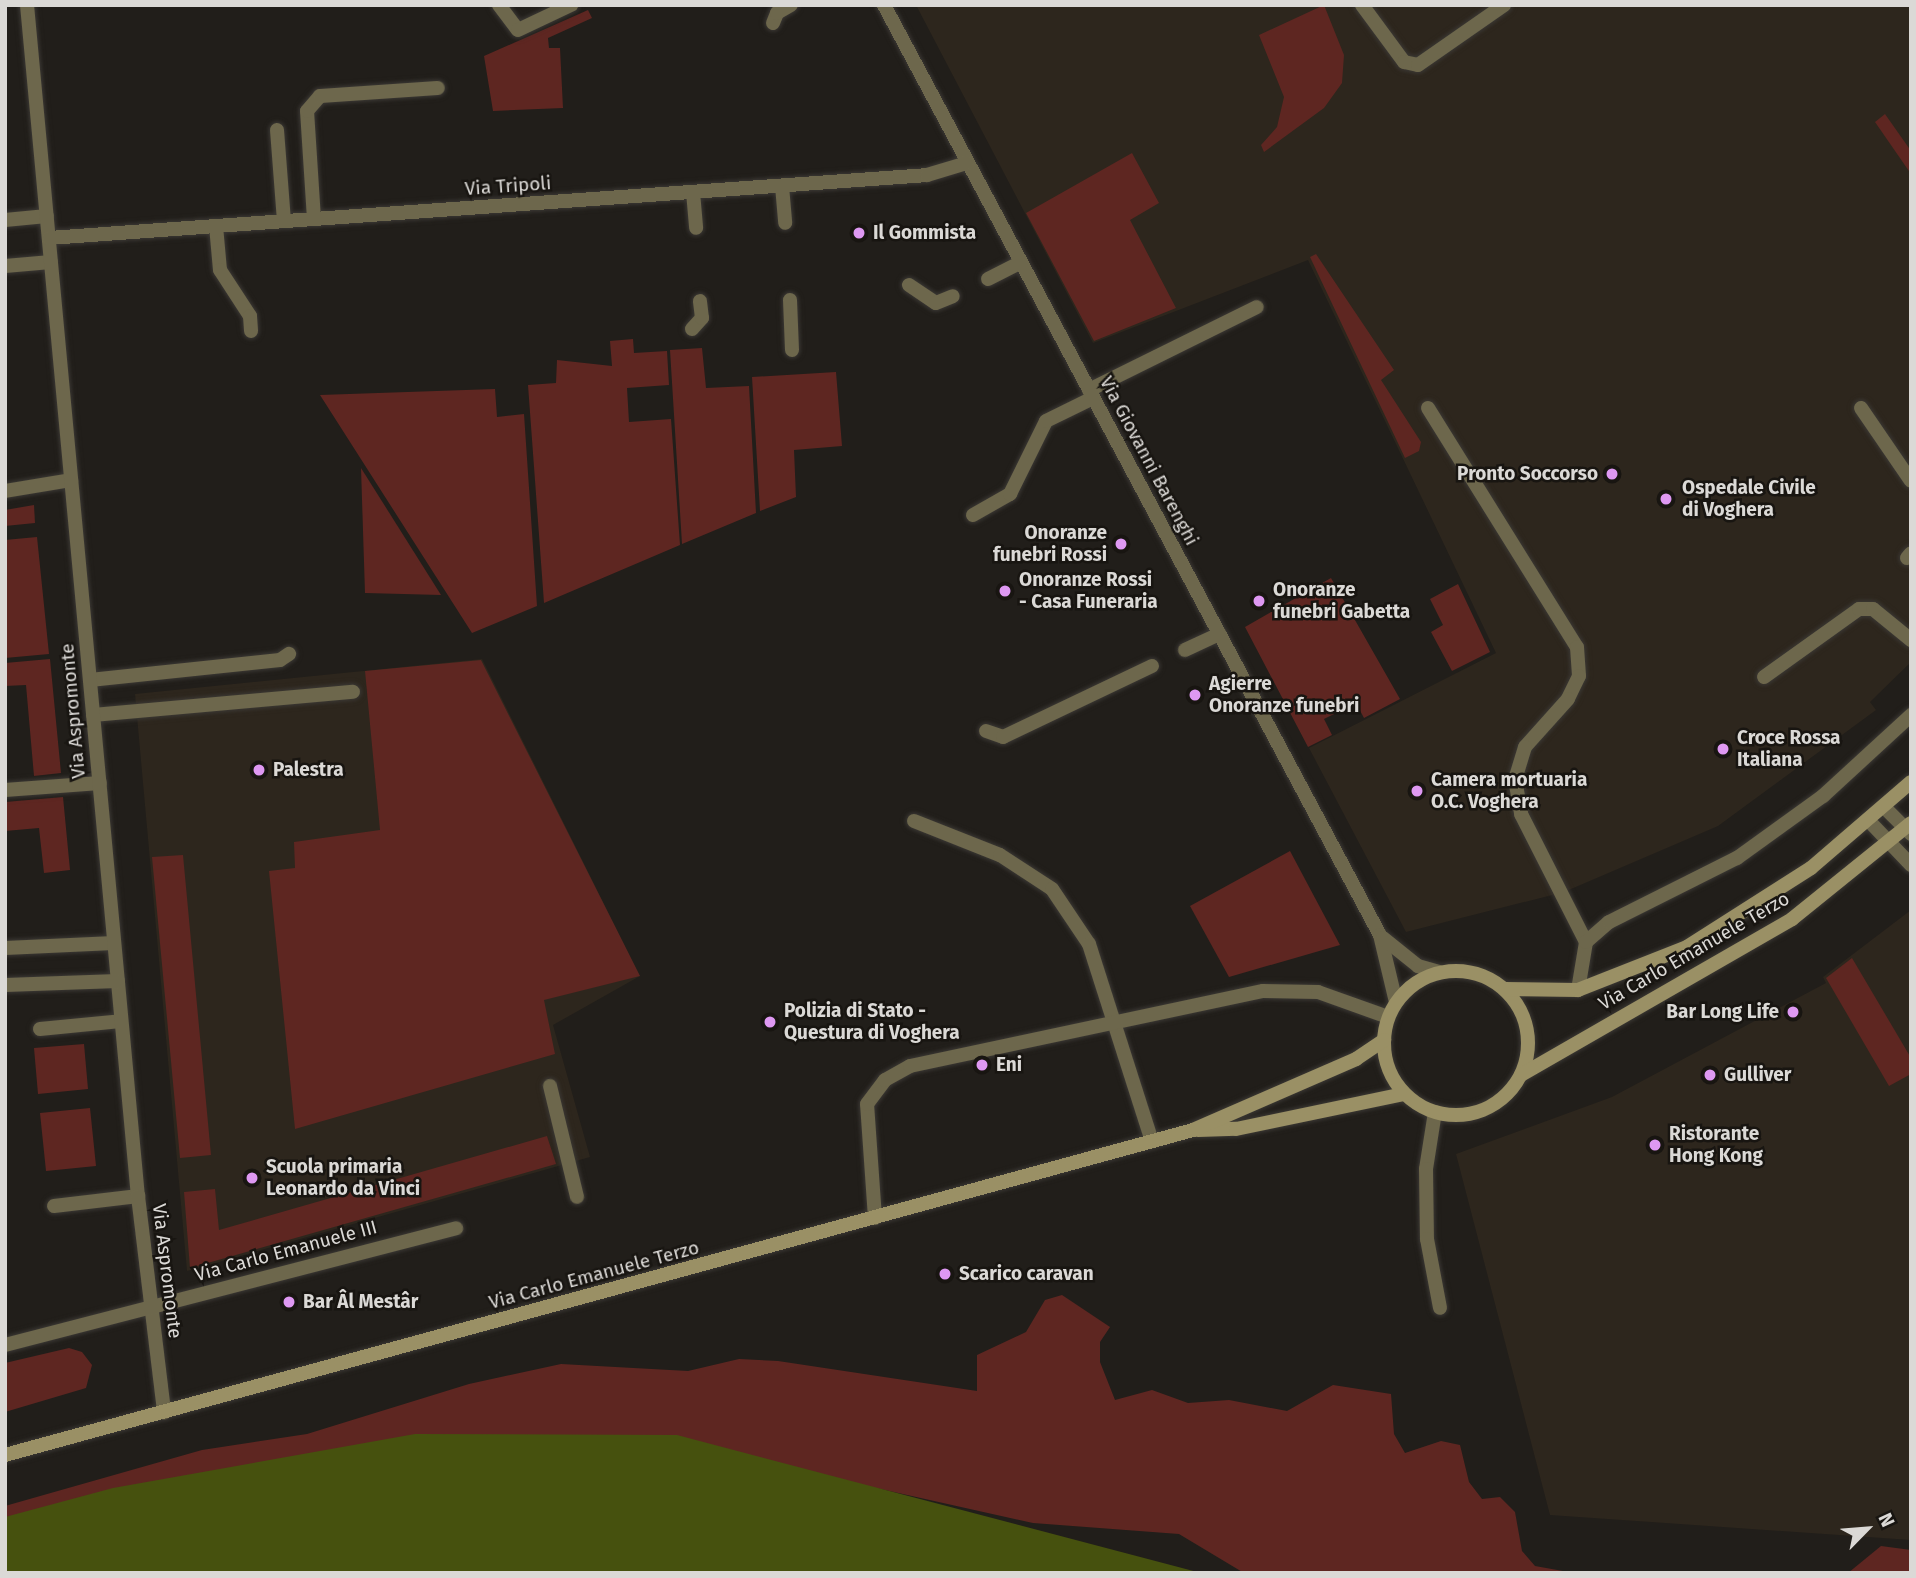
<!DOCTYPE html>
<meta charset="utf-8">
<style>
body{margin:0}
#map{position:relative;width:1916px;height:1578px;overflow:hidden;background:#211e1a;font-family:"Fira Sans",sans-serif}
div>[style]{position:absolute}
[style*='--x']{left:calc(var(--x)*1px);top:calc(var(--y)*1px);width:calc(var(--w)*1px);rotate:calc(var(--a)*1deg)}
.built>*{inset:0;background:#2d261d}
.green>*{inset:0;background:#5e2621}
.water>*{inset:0;background:#46510e}
.roads{filter:drop-shadow(0 0 2px #3b3834) drop-shadow(0 0 2px #3b3834)}
.service>*{height:14px;margin:-7px;padding:0 7px;transform-origin:7px;border-radius:7px;background:#6d674c}
.minor>*{height:14px;margin:-7px;padding:0 7px;transform-origin:7px;border-radius:7px;background:#6d674c}
.secondary>*{height:14px;margin:-7px;padding:0 7px;transform-origin:7px;border-radius:7px;background:#9a9065}
.secondary>.ring{margin:-7px;padding:0;box-sizing:content-box;background:none;border:14px solid #9a9065;border-radius:50%}
.dots>*{width:19px;height:19px;translate:-50% -50%;box-sizing:border-box;border:4px solid #181511;border-radius:50%}
span{translate:-50% -50%;white-space:nowrap;text-align:center;line-height:1.15;-webkit-text-stroke:5px #181511;paint-order:stroke}
.street-label{font-size:19px;color:#dbd9d6}
.poi-label{font-size:19px;color:#dbd9d6;font-weight:700}
.left{translate:0 -50%;text-align:left}
.right{translate:-100% -50%;text-align:right}
.frame{position:absolute;inset:0;border:7px solid #dbd9d6;pointer-events:none}
.north{position:absolute;left:1832px;top:1494px;width:70px;height:70px;-webkit-text-stroke:5px #181511;paint-order:stroke;rotate:65deg;font-size:19px;font-weight:700;line-height:28px;text-align:center;color:#dbd9d6}
.north::after{content:'';display:block;margin:auto;width:24px;height:32px;background:#dbd9d6;clip-path:polygon(50% 0,100% 100%,50% 72%,0 100%)}
</style>
<div id="map">
<div class="built">
<div style="clip-path:polygon(916px 5px,1911px 5px,1911px 662px,1870px 702px,1876px 710px,1718px 826px,1564px 892px,1406px 932px,1309px 748px,1496px 653px,1308px 260px,1093px 343px)"></div>
<div style="clip-path:polygon(482px 659px,640px 976px,553px 1025px,590px 1157px,187px 1271px,135px 694px)"></div>
<div style="clip-path:polygon(1911px 910px,1911px 1540px,1550px 1515px,1456px 1154px,1612px 1097px,1826px 983px,1823px 977px)"></div>
</div>
<div class="green">
<div style="clip-path:polygon(1324px 5px,1344px 55px,1342px 83px,1324px 108px,1264px 152px,1261px 145px,1277px 127px,1284px 97px,1259px 35px)"></div>
<div style="clip-path:polygon(588px 10px,592px 18px,548px 38px,549px 48px,560px 48px,563px 108px,493px 111px,484px 56px)"></div>
<div style="clip-path:polygon(1885px 114px,1911px 151px,1911px 174px,1875px 122px)"></div>
<div style="clip-path:polygon(1132px 153px,1159px 203px,1130px 220px,1176px 308px,1094px 341px,1026px 213px)"></div>
<div style="clip-path:polygon(1316px 254px,1394px 370px,1381px 380px,1421px 442px,1419px 451px,1405px 458px,1310px 257px)"></div>
<div style="clip-path:polygon(633px 339px,634px 353px,667px 351px,669px 385px,627px 388px,629px 422px,671px 419px,680px 545px,544px 603px,528px 385px,556px 383px,557px 360px,612px 366px,610px 341px)"></div>
<div style="clip-path:polygon(702px 348px,706px 388px,749px 386px,756px 513px,682px 544px,670px 350px)"></div>
<div style="clip-path:polygon(836px 372px,842px 446px,794px 450px,796px 497px,760px 511px,752px 377px)"></div>
<div style="clip-path:polygon(495px 389px,497px 417px,524px 414px,537px 606px,472px 633px,320px 395px)"></div>
<div style="clip-path:polygon(361px 468px,441px 595px,365px 593px)"></div>
<div style="clip-path:polygon(34px 505px,35px 523px,5px 526px,5px 510px)"></div>
<div style="clip-path:polygon(37px 537px,49px 654px,5px 658px,5px 540px)"></div>
<div style="clip-path:polygon(1331px 578px,1400px 699px,1364px 718px,1356px 703px,1324px 719px,1332px 735px,1308px 747px,1245px 627px)"></div>
<div style="clip-path:polygon(1458px 584px,1490px 652px,1452px 671px,1431px 632px,1443px 625px,1430px 599px)"></div>
<div style="clip-path:polygon(50px 659px,61px 773px,34px 776px,26px 685px,5px 686px,5px 663px)"></div>
<div style="clip-path:polygon(481px 660px,640px 976px,544px 1000px,555px 1054px,295px 1129px,269px 871px,295px 868px,294px 842px,380px 830px,365px 671px)"></div>
<div style="clip-path:polygon(63px 797px,70px 870px,44px 873px,39px 828px,5px 831px,5px 802px)"></div>
<div style="clip-path:polygon(1290px 851px,1340px 945px,1229px 977px,1190px 906px)"></div>
<div style="clip-path:polygon(183px 855px,211px 1155px,180px 1158px,152px 857px)"></div>
<div style="clip-path:polygon(1852px 958px,1911px 1058px,1911px 1074px,1889px 1086px,1826px 978px)"></div>
<div style="clip-path:polygon(84px 1044px,88px 1089px,38px 1094px,34px 1048px)"></div>
<div style="clip-path:polygon(90px 1108px,96px 1166px,46px 1171px,40px 1113px)"></div>
<div style="clip-path:polygon(547px 1136px,556px 1164px,190px 1268px,184px 1192px,215px 1189px,219px 1230px)"></div>
<div style="clip-path:polygon(1062px 1295px,1110px 1327px,1100px 1342px,1100px 1362px,1115px 1400px,1152px 1390px,1188px 1403px,1229px 1400px,1287px 1411px,1333px 1385px,1391px 1394px,1394px 1434px,1405px 1453px,1441px 1441px,1460px 1445px,1469px 1482px,1482px 1499px,1500px 1497px,1515px 1512px,1522px 1551px,1535px 1566px,1574px 1573px,1244px 1573px,1179px 1534px,1033px 1523px,876px 1488px,5px 1573px,5px 1506px,202px 1450px,307px 1434px,469px 1384px,561px 1364px,688px 1371px,739px 1359px,778px 1361px,977px 1391px,977px 1355px,1026px 1332px,1045px 1300px)"></div>
<div style="clip-path:polygon(69px 1348px,82px 1352px,92px 1365px,86px 1388px,5px 1412px,5px 1363px)"></div>
<div style="clip-path:polygon(1881px 1546px,1911px 1550px,1911px 1573px,1848px 1573px)"></div>
</div>
<div class="water">
<div style="clip-path:polygon(415px 1434px,677px 1435px,1201px 1573px,5px 1573px,5px 1517px,113px 1488px)"></div>
</div>
<div class="roads">
<div class="service">
<div style="--x:499;--y:5;--w:31;--a:53"></div>
<div style="--x:518;--y:30;--w:59;--a:-25.3"></div>
<div style="--x:1362;--y:5;--w:71;--a:53.6"></div>
<div style="--x:1404;--y:62;--w:14;--a:12"></div>
<div style="--x:1418;--y:65;--w:105;--a:-34.9"></div>
<div style="--x:773;--y:23;--w:11;--a:-68"></div>
<div style="--x:777;--y:13;--w:16;--a:-30"></div>
<div style="--x:277;--y:130;--w:91;--a:85.6"></div>
<div style="--x:782;--y:186;--w:37;--a:85"></div>
<div style="--x:693;--y:192;--w:36;--a:85"></div>
<div style="--x:314;--y:219;--w:108;--a:-93.7"></div>
<div style="--x:307;--y:111;--w:20;--a:-49"></div>
<div style="--x:320;--y:96;--w:118;--a:-3.9"></div>
<div style="--x:5;--y:220;--w:42;--a:-5.4"></div>
<div style="--x:216;--y:226;--w:44;--a:84.8"></div>
<div style="--x:220;--y:270;--w:55;--a:56.9"></div>
<div style="--x:250;--y:316;--w:15;--a:86"></div>
<div style="--x:5;--y:266;--w:46;--a:-5"></div>
<div style="--x:988;--y:279;--w:37;--a:-27"></div>
<div style="--x:909;--y:285;--w:32;--a:34"></div>
<div style="--x:936;--y:303;--w:18;--a:-22"></div>
<div style="--x:790;--y:300;--w:50;--a:87.7"></div>
<div style="--x:692;--y:329;--w:15;--a:-48"></div>
<div style="--x:702;--y:318;--w:17;--a:-97"></div>
<div style="--x:1089;--y:390;--w:187;--a:-26.3"></div>
<div style="--x:1428;--y:408;--w:282;--a:58.1"></div>
<div style="--x:1577;--y:647;--w:29;--a:86"></div>
<div style="--x:1579;--y:676;--w:25;--a:116"></div>
<div style="--x:1568;--y:699;--w:64;--a:131.9"></div>
<div style="--x:1525;--y:747;--w:34;--a:107"></div>
<div style="--x:1515;--y:779;--w:36;--a:80"></div>
<div style="--x:1521;--y:814;--w:144;--a:63.1"></div>
<div style="--x:1861;--y:408;--w:88;--a:55.6"></div>
<div style="--x:5;--y:491;--w:67;--a:-9.5"></div>
<div style="--x:973;--y:515;--w:43;--a:-29.6"></div>
<div style="--x:1010;--y:494;--w:81;--a:-63.7"></div>
<div style="--x:1046;--y:421;--w:52;--a:-26.1"></div>
<div style="--x:1907;--y:558;--w:6;--a:-51"></div>
<div style="--x:1185;--y:650;--w:38;--a:-25"></div>
<div style="--x:1764;--y:677;--w:117;--a:-35.6"></div>
<div style="--x:1859;--y:609;--w:14;--a:0"></div>
<div style="--x:1873;--y:609;--w:49;--a:39.2"></div>
<div style="--x:90;--y:680;--w:191;--a:-6"></div>
<div style="--x:280;--y:660;--w:11;--a:-34"></div>
<div style="--x:93;--y:715;--w:261;--a:-5.1"></div>
<div style="--x:986;--y:731;--w:18;--a:19"></div>
<div style="--x:1003;--y:737;--w:165;--a:-25.5"></div>
<div style="--x:5;--y:790;--w:95;--a:-4.2"></div>
<div style="--x:1885;--y:808;--w:37;--a:45"></div>
<div style="--x:914;--y:821;--w:92;--a:21.6"></div>
<div style="--x:1000;--y:855;--w:62;--a:33.2"></div>
<div style="--x:1052;--y:889;--w:66;--a:56.1"></div>
<div style="--x:1089;--y:944;--w:207;--a:72.3"></div>
<div style="--x:1869;--y:821;--w:61;--a:46.3"></div>
<div style="--x:5;--y:948;--w:109;--a:-2.6"></div>
<div style="--x:1578;--y:990;--w:49;--a:-80.5"></div>
<div style="--x:1586;--y:942;--w:30;--a:-41"></div>
<div style="--x:1609;--y:922;--w:143;--a:-26.6"></div>
<div style="--x:1737;--y:858;--w:106;--a:-35.8"></div>
<div style="--x:1823;--y:796;--w:120;--a:-42.6"></div>
<div style="--x:40;--y:1029;--w:81;--a:-5.6"></div>
<div style="--x:550;--y:1086;--w:114;--a:76.3"></div>
<div style="--x:1435;--y:1112;--w:58;--a:99"></div>
<div style="--x:1426;--y:1169;--w:70;--a:89.2"></div>
<div style="--x:1427;--y:1239;--w:70;--a:79.3"></div>
<div style="--x:54;--y:1206;--w:85;--a:-6.8"></div>
<div style="--x:875;--y:1218;--w:114;--a:-94"></div>
<div style="--x:867;--y:1104;--w:30;--a:-53"></div>
<div style="--x:885;--y:1080;--w:29;--a:-29"></div>
<div style="--x:910;--y:1066;--w:361;--a:-12"></div>
<div style="--x:1263;--y:991;--w:55;--a:1"></div>
<div style="--x:1318;--y:992;--w:74;--a:19.7"></div>
</div>
<div class="minor">
<div style="--x:27;--y:5;--w:1196;--a:84.68"></div>
<div style="--x:138;--y:1196;--w:218;--a:83.1"></div>
<div style="--x:884;--y:5;--w:1054;--a:61.93"></div>
<div style="--x:1380;--y:935;--w:69;--a:76.6"></div>
<div style="--x:49;--y:238;--w:880;--a:-4.1"></div>
<div style="--x:927;--y:175;--w:42;--a:-16.7"></div>
<div style="--x:1383;--y:938;--w:45;--a:38.7"></div>
<div style="--x:1418;--y:966;--w:22;--a:16"></div>
<div style="--x:5;--y:985;--w:113;--a:-2"></div>
<div style="--x:5;--y:1345;--w:466;--a:-14.5"></div>
</div>
<div class="secondary">
<div class="ring" style="left:1384px;top:971px;width:130px;height:130px"></div>
<div style="--x:1505;--y:989;--w:73;--a:0.8"></div>
<div style="--x:1578;--y:990;--w:117;--a:-21.5"></div>
<div style="--x:1687;--y:947;--w:147;--a:-32.5"></div>
<div style="--x:1811;--y:868;--w:132;--a:-40.7"></div>
<div style="--x:1521;--y:1075;--w:313;--a:-29.9"></div>
<div style="--x:1792;--y:919;--w:153;--a:-38.9"></div>
<div style="--x:1198;--y:1130;--w:38;--a:-2"></div>
<div style="--x:1236;--y:1129;--w:172;--a:-11.8"></div>
<div style="--x:5;--y:1455;--w:1232;--a:-15.3"></div>
<div style="--x:1193;--y:1130;--w:178;--a:-23.5"></div>
<div style="--x:1356;--y:1059;--w:34;--a:-34"></div>
</div>
</div>
<div class="dots">
<div style="left:859px;top:233px;background:#de98f2"></div>
<div style="left:1612px;top:474px;background:#de98f2"></div>
<div style="left:1666px;top:499px;background:#de98f2"></div>
<div style="left:1121px;top:544px;background:#de98f2"></div>
<div style="left:1005px;top:591px;background:#de98f2"></div>
<div style="left:1259px;top:601px;background:#de98f2"></div>
<div style="left:1195px;top:695px;background:#de98f2"></div>
<div style="left:1723px;top:749px;background:#de98f2"></div>
<div style="left:259px;top:770px;background:#de98f2"></div>
<div style="left:1417px;top:791px;background:#de98f2"></div>
<div style="left:1793px;top:1012px;background:#de98f2"></div>
<div style="left:770px;top:1022px;background:#de98f2"></div>
<div style="left:982px;top:1065px;background:#de98f2"></div>
<div style="left:1710px;top:1075px;background:#de98f2"></div>
<div style="left:1655px;top:1145px;background:#de98f2"></div>
<div style="left:252px;top:1178px;background:#de98f2"></div>
<div style="left:945px;top:1274px;background:#de98f2"></div>
<div style="left:289px;top:1302px;background:#de98f2"></div>
</div>
<div class="street-label">
<span style="left:508px;top:186px;rotate:-4deg">Via Tripoli</span>
<span style="left:1149px;top:461px;rotate:62deg">Via Giovanni Barenghi</span>
<span style="left:73px;top:711px;rotate:-95deg">Via Aspromonte</span>
<span style="left:1694px;top:951px;rotate:-30deg">Via Carlo Emanuele Terzo</span>
<span style="left:286px;top:1251px;rotate:-15deg">Via Carlo Emanuele III</span>
<span style="left:167px;top:1271px;rotate:83deg">Via Aspromonte</span>
<span style="left:594px;top:1275px;rotate:-15deg">Via Carlo Emanuele Terzo</span>
</div>
<div class="poi-label">
<span class="left" style="left:873px;top:233px">Il Gommista</span>
<span class="right" style="left:1598px;top:474px">Pronto Soccorso</span>
<span class="left" style="left:1682px;top:499px">Ospedale Civile<br>di Voghera</span>
<span class="right" style="left:1107px;top:544px">Onoranze<br>funebri Rossi</span>
<span class="left" style="left:1019px;top:591px">Onoranze Rossi<br>- Casa Funeraria</span>
<span class="left" style="left:1273px;top:601px">Onoranze<br>funebri Gabetta</span>
<span class="left" style="left:1209px;top:695px">Agierre<br>Onoranze funebri</span>
<span class="left" style="left:1737px;top:749px">Croce Rossa<br>Italiana</span>
<span class="left" style="left:273px;top:770px">Palestra</span>
<span class="left" style="left:1431px;top:791px">Camera mortuaria<br>O.C. Voghera</span>
<span class="left" style="left:784px;top:1022px">Polizia di Stato -<br>Questura di Voghera</span>
<span class="right" style="left:1779px;top:1012px">Bar Long Life</span>
<span class="left" style="left:996px;top:1065px">Eni</span>
<span class="left" style="left:1724px;top:1075px">Gulliver</span>
<span class="left" style="left:1669px;top:1145px">Ristorante<br>Hong Kong</span>
<span class="left" style="left:266px;top:1178px">Scuola primaria<br>Leonardo da Vinci</span>
<span class="left" style="left:959px;top:1274px">Scarico caravan</span>
<span class="left" style="left:303px;top:1302px">Bar Âl Mestâr</span>
</div>
<div class="frame"></div>
<div class="north">N</div>
</div>
